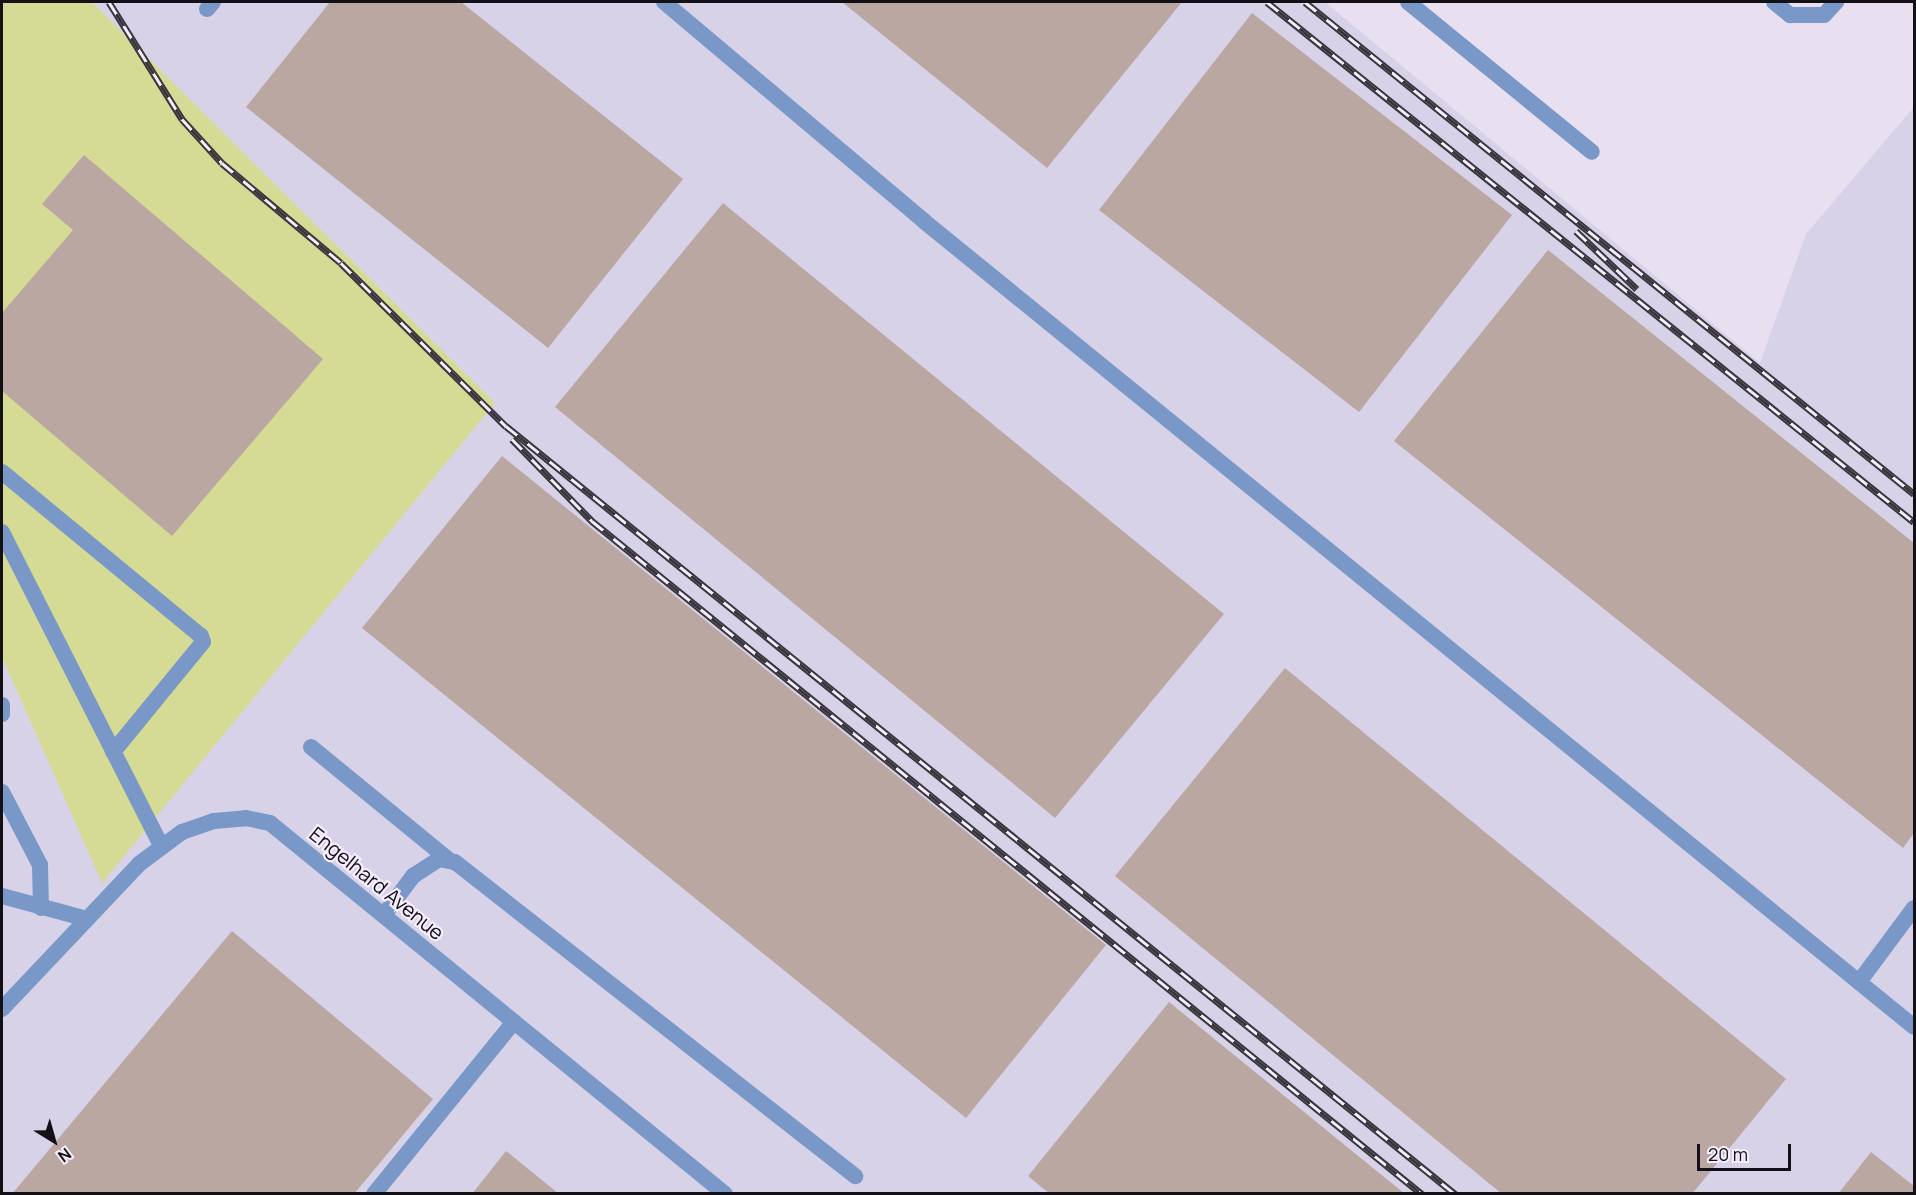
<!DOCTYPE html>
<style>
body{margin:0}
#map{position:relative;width:1916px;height:1195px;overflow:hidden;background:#e8dff0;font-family:Manrope,sans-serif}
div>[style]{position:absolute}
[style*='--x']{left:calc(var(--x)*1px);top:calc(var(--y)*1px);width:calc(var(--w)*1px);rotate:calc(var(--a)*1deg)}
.industrial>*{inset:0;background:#d7d2e7}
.green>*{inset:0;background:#d5da94}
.building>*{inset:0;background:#baa7a2}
.service>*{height:16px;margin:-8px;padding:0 8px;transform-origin:8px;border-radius:8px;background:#7998c8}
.minor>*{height:16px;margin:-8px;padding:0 8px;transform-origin:8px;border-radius:8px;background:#7998c8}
.rail>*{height:7px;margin-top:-3.5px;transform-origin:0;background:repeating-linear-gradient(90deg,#f5ecfd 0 14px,#38353c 0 28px);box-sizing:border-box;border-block:2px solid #38353c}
span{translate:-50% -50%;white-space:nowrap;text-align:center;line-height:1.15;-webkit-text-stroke:4.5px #f5ecfd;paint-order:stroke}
.street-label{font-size:20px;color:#131116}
.frame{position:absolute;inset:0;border:3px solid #131116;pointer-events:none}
.north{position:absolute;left:24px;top:1111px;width:60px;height:60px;-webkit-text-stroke:4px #f5ecfd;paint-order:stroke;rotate:143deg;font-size:16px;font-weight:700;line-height:24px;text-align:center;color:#131116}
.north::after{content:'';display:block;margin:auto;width:21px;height:27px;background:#131116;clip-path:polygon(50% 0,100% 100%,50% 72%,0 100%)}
.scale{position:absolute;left:1697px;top:1144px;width:94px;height:27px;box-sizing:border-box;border:3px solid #131116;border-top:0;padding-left:8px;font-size:18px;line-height:21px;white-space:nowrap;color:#131116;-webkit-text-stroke:4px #f5ecfd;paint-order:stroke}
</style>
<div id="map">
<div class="industrial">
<div style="clip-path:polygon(92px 2px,1325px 2px,1760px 363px,1806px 234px,1914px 107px,1914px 1193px,2px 1193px,2px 657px,102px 882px,495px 403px)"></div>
</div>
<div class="green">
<div style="clip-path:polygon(2px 2px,92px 2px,495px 403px,102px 883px,2px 657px)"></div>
</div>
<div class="building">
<div style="clip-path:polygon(330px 2px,461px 2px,683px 179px,548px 348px,246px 107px)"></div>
<div style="clip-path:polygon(842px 2px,1182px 2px,1047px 168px)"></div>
<div style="clip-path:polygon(1252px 13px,1512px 215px,1359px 412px,1099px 210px)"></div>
<div style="clip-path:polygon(84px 155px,323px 359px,172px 536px,2px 391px,2px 313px,73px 230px,42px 204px)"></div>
<div style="clip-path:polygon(723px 203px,1224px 614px,1055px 818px,555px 407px)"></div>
<div style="clip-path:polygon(1548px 250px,1914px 543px,1914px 833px,1903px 848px,1394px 441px)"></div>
<div style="clip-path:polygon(502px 456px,1106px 945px,966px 1118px,362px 628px)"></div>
<div style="clip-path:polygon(1285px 668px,1786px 1079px,1692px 1194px,1502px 1194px,1115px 876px)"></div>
<div style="clip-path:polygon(232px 931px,433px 1099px,354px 1194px,12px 1194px)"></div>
<div style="clip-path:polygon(1169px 1002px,1405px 1194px,1050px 1194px,1028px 1176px)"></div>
<div style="clip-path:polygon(506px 1151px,559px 1194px,472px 1194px)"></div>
<div style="clip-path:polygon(1871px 1152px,1914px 1186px,1914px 1194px,1838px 1194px)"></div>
</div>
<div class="service">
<div style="--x:664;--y:2;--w:341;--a:40.1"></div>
<div style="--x:925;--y:222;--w:1275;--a:39.14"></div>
<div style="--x:1408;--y:2;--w:237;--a:39.2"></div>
<div style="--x:1774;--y:2;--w:21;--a:39"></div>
<div style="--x:1790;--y:15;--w:34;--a:0"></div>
<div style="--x:1824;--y:15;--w:18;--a:-47"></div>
<div style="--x:207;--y:9;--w:9;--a:-49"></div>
<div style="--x:2;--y:472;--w:258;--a:39.5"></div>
<div style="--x:201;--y:636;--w:6;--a:72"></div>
<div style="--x:203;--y:642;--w:142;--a:129.3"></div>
<div style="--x:2;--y:532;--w:353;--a:63.1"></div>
<div style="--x:2;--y:705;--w:9;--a:90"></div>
<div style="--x:311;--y:747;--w:177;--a:39.3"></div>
<div style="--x:2;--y:792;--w:82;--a:62.5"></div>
<div style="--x:40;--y:865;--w:43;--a:88.7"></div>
<div style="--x:2;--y:896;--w:88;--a:15.1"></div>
<div style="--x:384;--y:915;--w:49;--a:-53.4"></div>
<div style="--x:413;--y:876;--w:31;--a:-33"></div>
<div style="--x:439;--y:859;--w:16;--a:11"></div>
<div style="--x:455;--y:862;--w:509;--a:38.13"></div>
<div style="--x:1859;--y:982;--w:92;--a:-53.4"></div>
<div style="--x:374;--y:1194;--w:222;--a:-50.9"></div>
</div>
<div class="minor">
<div style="--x:2;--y:1009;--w:199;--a:-46.6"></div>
<div style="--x:139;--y:864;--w:54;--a:-36.7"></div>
<div style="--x:182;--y:832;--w:34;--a:-19"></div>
<div style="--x:214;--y:821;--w:32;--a:-5"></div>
<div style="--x:246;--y:818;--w:25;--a:12"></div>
<div style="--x:270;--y:823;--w:587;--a:39.19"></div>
</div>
<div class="rail">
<div style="--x:109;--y:2;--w:138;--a:58"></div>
<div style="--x:182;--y:119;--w:59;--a:47.7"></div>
<div style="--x:222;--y:163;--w:155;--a:40"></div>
<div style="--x:341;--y:263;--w:232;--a:44.7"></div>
<div style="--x:506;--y:426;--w:1221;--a:38.98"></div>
<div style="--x:1267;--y:2;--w:830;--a:38.79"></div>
<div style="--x:1305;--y:2;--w:783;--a:38.93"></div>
<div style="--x:1576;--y:231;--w:84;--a:43.6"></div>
<div style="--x:512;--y:439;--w:115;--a:45.7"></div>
<div style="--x:592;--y:521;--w:1069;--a:39.04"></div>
</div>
<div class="street-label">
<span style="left:377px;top:883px;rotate:39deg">Engelhard Avenue</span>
</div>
<div class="frame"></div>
<div class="north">N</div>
<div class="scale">20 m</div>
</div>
